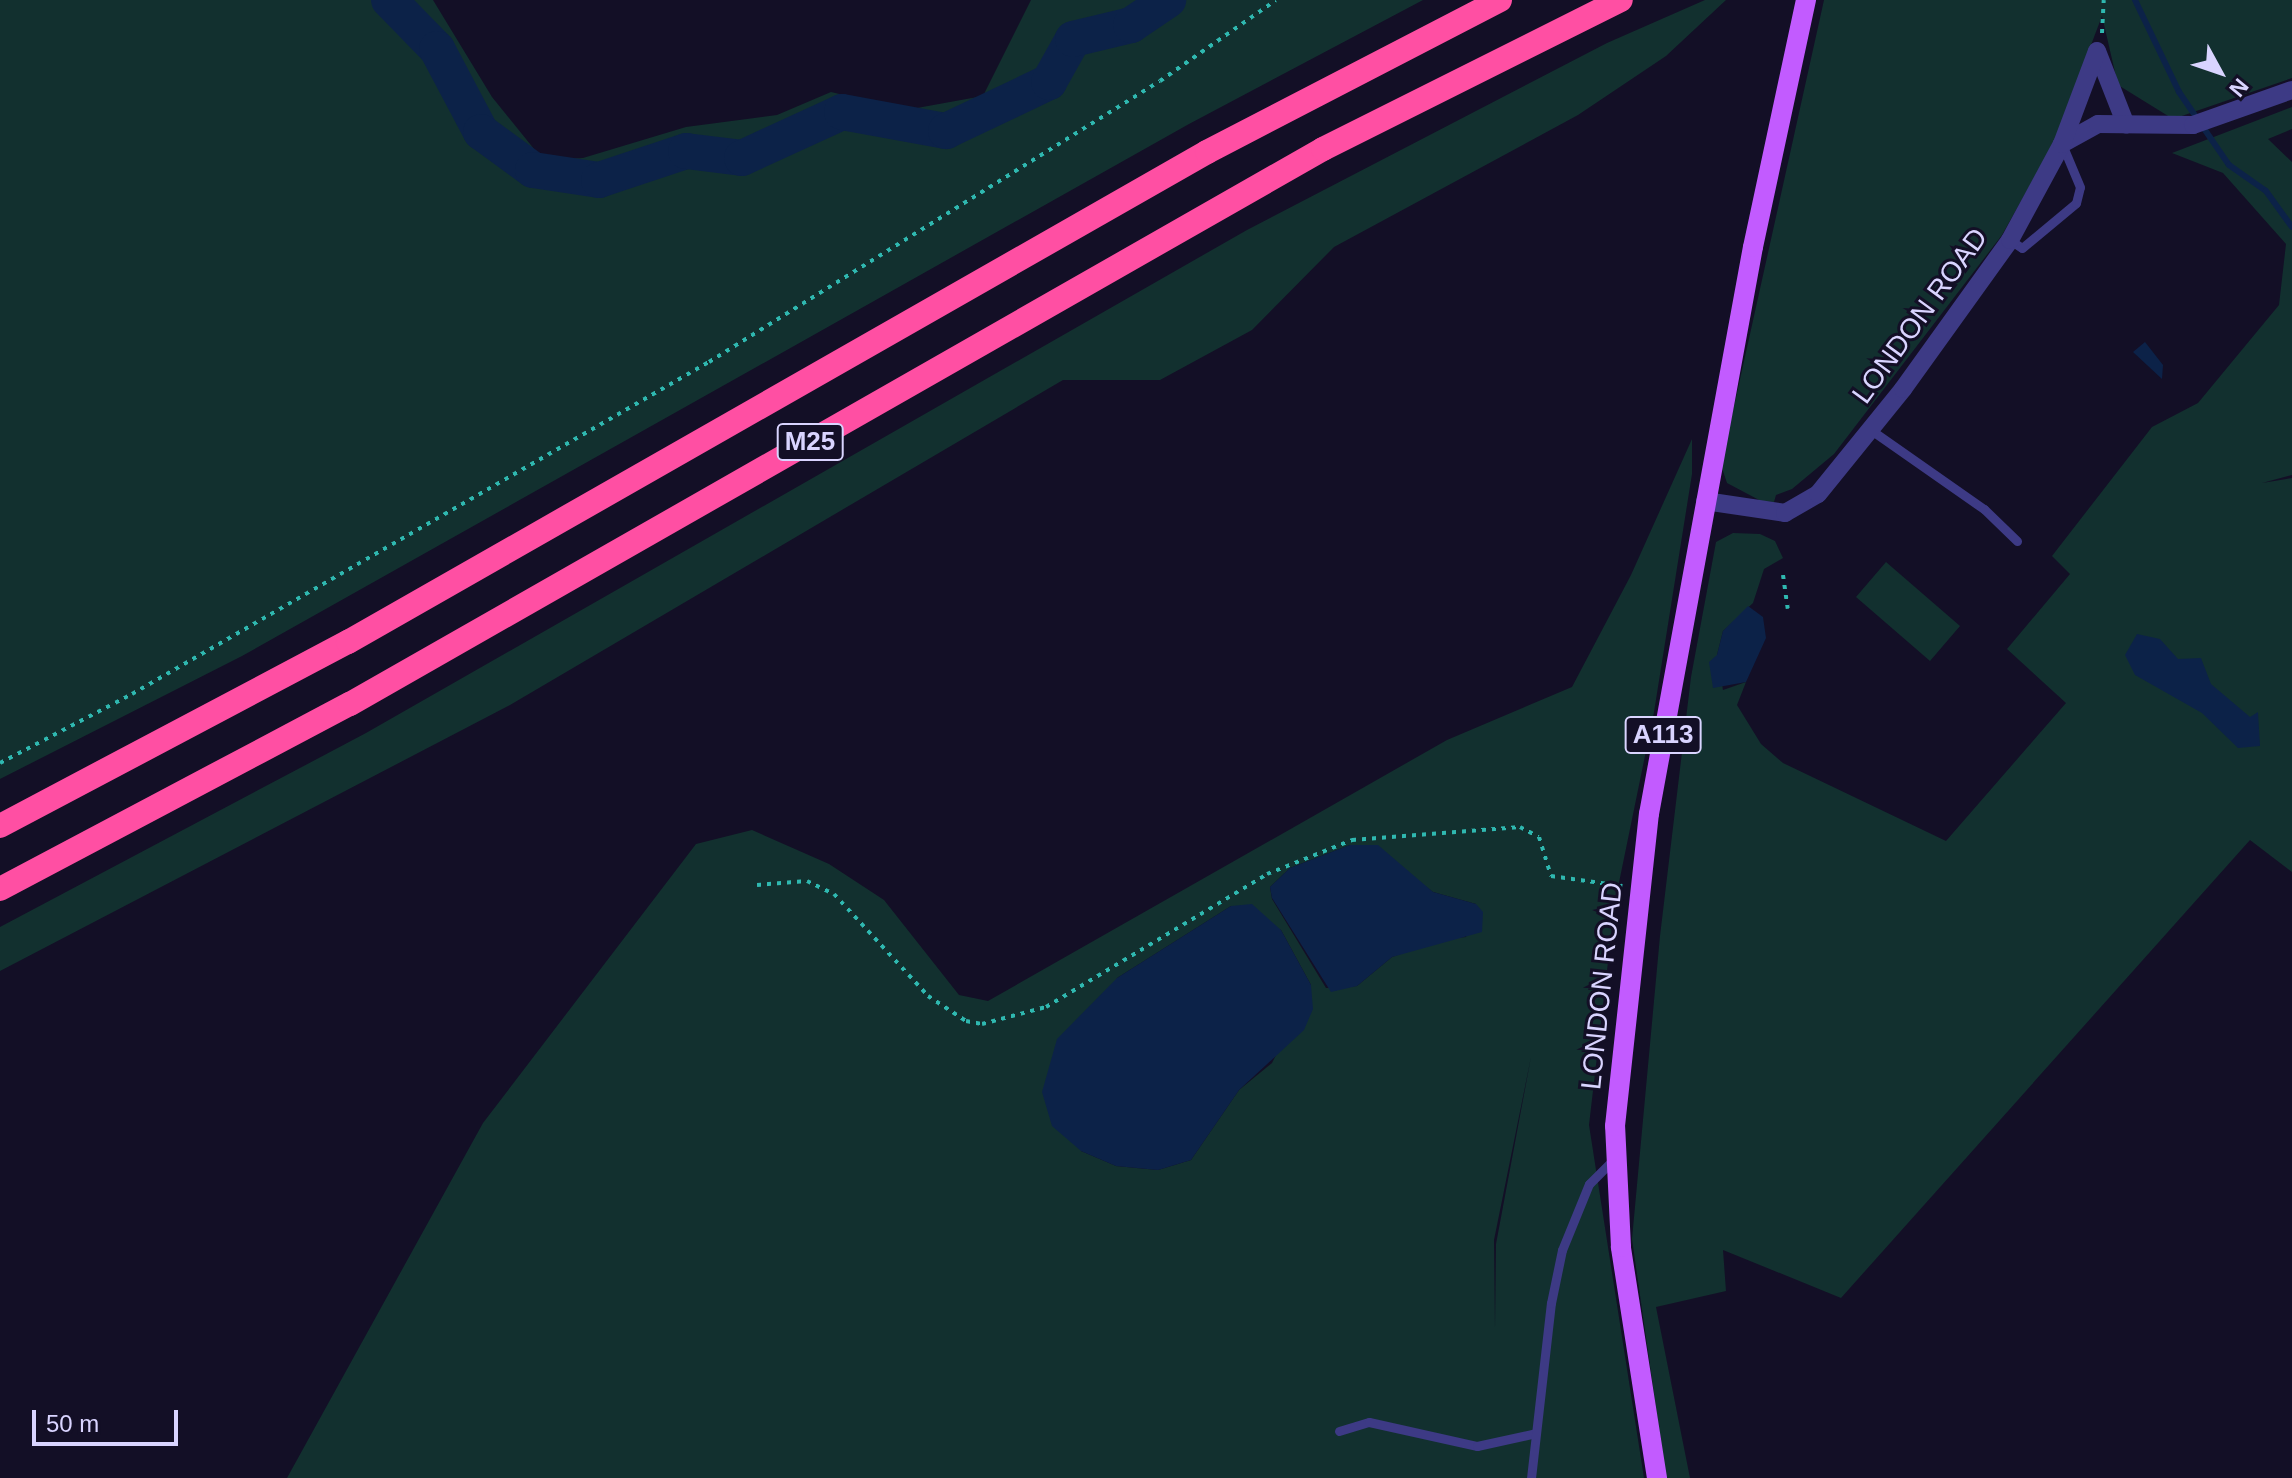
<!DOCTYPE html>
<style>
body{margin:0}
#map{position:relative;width:2292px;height:1478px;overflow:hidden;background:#130f26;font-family:Arial,sans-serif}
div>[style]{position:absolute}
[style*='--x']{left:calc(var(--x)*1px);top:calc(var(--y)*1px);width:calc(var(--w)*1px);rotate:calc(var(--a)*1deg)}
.green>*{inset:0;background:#12302f}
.water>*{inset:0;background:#0c2248}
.stream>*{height:6px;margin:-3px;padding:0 3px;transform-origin:3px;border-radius:3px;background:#0c2248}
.river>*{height:36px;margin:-18px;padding:0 18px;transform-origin:18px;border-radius:18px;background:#0c2248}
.path>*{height:4px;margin-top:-2px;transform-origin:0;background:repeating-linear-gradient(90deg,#2fb8b0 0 4px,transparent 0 10px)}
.service>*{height:9px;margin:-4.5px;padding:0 4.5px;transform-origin:4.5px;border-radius:4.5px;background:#3d3a85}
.minor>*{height:18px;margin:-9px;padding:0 9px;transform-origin:9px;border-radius:9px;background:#3d3a85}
.primary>*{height:20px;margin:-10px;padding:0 10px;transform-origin:10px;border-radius:10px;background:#c25bff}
.motorway>*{height:24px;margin:-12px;padding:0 12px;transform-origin:12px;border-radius:12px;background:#ff4fa3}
span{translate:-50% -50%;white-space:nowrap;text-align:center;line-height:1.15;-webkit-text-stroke:6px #130f26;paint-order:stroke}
.shield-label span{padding:2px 6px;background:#130f26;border:2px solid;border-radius:6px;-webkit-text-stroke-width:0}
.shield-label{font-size:26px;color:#d9d4ff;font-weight:700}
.street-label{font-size:28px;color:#d9d4ff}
.north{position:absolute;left:2180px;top:32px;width:80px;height:80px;-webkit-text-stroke:6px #130f26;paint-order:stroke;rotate:130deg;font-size:22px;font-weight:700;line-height:32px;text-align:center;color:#d9d4ff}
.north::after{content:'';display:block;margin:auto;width:28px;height:36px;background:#d9d4ff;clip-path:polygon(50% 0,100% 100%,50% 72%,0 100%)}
.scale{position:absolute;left:32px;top:1410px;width:146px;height:36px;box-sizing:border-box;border:4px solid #d9d4ff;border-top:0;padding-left:10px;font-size:24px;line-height:28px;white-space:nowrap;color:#d9d4ff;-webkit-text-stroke:6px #130f26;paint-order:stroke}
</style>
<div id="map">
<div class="green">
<div style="clip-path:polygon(0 0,433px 0,492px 97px,543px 160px,583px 158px,686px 127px,777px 115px,831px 92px,906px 110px,983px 96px,1031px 0,1423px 0,1189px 124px,242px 656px,0 779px)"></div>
<div style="clip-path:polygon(1705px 0,1726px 0,1666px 56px,1578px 115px,1334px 247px,1252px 330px,1160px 380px,1063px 380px,510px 705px,0 971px,0 927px,366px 733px,1247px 230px,1607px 43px)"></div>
<div style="clip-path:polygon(1824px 0,2292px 0,2292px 78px,2173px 119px,2118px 85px,2102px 16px,2055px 140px,2002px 235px,1834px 454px,1792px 489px,1776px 495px,1774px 502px,1761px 501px,1727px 483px,1721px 465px)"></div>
<div style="clip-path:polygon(2292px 107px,2292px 129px,2268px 139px,2292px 162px,2292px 475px,2262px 483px,2292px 478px,2292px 872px,2250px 840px,1841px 1298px,1723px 1250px,1726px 1291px,1656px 1307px,1690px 1478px,1666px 1478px,1632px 1239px,1660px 936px,1691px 677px,1716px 542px,1733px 533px,1760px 534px,1775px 541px,1783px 558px,1764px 569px,1753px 603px,1723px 631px,1717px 655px,1723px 690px,1746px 682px,1737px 705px,1761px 744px,1783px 763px,1946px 841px,2066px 703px,2007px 649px,2070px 574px,2052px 556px,2152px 427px,2198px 403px,2279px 305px,2286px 244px,2223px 173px,2172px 153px)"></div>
<div style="clip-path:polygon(evenodd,1692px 439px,1692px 474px,1654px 712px,1615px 902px,1589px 1125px,1644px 1478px,287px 1478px,483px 1123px,696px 844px,752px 830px,829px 864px,884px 900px,959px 995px,988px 1001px,1447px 740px,1572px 687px,1631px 575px,1692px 439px,1350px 845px,1404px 870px,1433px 892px,1476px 904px,1466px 937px,1443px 939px,1392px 957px,1357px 986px,1326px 988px,1272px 899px,1270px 887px,1290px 868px,1350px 845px,1692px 439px,1231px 906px,1281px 930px,1311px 985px,1272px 1063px,1239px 1090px,1191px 1160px,1158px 1170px,1116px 1166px,1081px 1151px,1117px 978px,1231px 906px,1692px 439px,1531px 1057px,1496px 1244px,1495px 1329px,1494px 1240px,1531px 1057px)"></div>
<div style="clip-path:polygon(1886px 562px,1960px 626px,1930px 661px,1856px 597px)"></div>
</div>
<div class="water">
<div style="clip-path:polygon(2145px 342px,2163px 365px,2162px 379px,2133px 352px)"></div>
<div style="clip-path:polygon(1748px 606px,1763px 617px,1766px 638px,1746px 682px,1713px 688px,1709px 662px,1717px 655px,1723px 631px)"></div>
<div style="clip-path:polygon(2137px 634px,2160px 639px,2178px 659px,2201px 658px,2211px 684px,2250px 717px,2258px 712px,2260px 746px,2238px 748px,2202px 713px,2135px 675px,2125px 655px)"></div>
<div style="clip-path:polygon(1350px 845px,1378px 845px,1433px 892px,1476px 904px,1483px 912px,1482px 932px,1392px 957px,1357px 986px,1331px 992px,1272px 898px,1270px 887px,1290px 868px)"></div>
<div style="clip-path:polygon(1252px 904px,1281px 930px,1311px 985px,1313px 1009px,1304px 1030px,1239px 1090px,1191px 1160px,1158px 1170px,1116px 1166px,1081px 1151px,1052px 1126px,1042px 1092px,1057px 1039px,1117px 978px,1231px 906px)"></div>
</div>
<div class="stream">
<div style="--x:2135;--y:0;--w:102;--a:64.4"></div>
<div style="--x:2179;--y:92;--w:88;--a:55.6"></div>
<div style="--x:2229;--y:165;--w:45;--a:35.1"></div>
<div style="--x:2266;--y:191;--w:44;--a:54.2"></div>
</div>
<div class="river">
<div style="--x:389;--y:0;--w:69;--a:45.6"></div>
<div style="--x:437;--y:49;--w:94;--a:62.1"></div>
<div style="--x:481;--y:132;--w:64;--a:36.2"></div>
<div style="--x:533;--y:170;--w:67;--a:8.6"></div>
<div style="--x:599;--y:180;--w:92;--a:-18.4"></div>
<div style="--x:686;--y:151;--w:56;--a:7.1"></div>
<div style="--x:742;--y:158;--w:110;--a:-24.7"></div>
<div style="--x:842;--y:112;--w:106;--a:10.4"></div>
<div style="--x:946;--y:131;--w:114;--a:-25.4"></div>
<div style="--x:1049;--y:82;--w:49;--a:-60.8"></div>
<div style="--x:1073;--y:39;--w:60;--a:-13.6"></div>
<div style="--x:1131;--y:25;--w:45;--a:-34"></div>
</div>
<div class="path">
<div style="--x:2102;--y:33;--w:33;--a:-87"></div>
<div style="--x:1783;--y:575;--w:34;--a:82"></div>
<div style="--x:0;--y:763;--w:149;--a:-27.6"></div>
<div style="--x:132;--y:694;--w:666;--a:-29.92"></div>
<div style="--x:709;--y:362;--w:531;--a:-31.93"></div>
<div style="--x:1160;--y:81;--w:141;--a:-34.9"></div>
<div style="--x:757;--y:885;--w:50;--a:-4.6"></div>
<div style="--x:807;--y:881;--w:30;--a:26"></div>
<div style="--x:834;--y:894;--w:139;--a:47.3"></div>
<div style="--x:928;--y:996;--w:45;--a:33.3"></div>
<div style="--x:966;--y:1021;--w:16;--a:11"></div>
<div style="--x:982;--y:1024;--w:66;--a:-14.9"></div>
<div style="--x:1046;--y:1007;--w:258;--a:-31"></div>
<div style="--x:1267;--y:874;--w:92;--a:-21.8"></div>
<div style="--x:1352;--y:840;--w:169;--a:-4.4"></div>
<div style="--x:1520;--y:827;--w:21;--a:28"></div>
<div style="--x:1539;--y:837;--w:41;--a:72.9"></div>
<div style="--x:1551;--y:876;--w:72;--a:8"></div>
</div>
<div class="service">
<div style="--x:2010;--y:240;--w:14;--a:34"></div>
<div style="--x:2022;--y:248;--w:70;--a:-39.8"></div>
<div style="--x:2076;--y:203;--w:16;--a:-76"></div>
<div style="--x:2080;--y:187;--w:47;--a:-112.7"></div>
<div style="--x:1871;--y:430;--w:138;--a:35"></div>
<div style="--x:1984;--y:509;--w:46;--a:44.1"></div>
<div style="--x:1339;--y:1431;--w:31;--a:-17"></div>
<div style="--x:1369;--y:1422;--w:111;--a:12.5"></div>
<div style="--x:1477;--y:1446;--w:60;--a:-12.4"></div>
<div style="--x:1531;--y:1478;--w:176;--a:-83.5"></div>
<div style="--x:1551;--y:1303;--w:54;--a:-78.3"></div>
<div style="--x:1562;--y:1250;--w:71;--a:-67.8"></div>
<div style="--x:1589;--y:1184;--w:38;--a:-45"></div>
</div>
<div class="minor">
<div style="--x:2097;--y:51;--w:79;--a:68.6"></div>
<div style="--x:2062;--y:144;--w:41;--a:-29.1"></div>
<div style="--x:2098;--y:124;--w:95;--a:0.6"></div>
<div style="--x:2193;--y:125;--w:105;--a:-19.5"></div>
<div style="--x:1705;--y:501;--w:81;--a:8.5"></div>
<div style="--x:1785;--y:513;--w:38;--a:-30"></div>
<div style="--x:1818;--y:494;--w:135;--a:-51"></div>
<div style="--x:1903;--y:389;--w:183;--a:-54.3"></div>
<div style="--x:2010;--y:240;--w:109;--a:-61.6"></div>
<div style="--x:2062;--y:144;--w:99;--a:-69.4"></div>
</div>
<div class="primary">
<div style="--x:1657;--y:1478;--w:234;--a:-98.9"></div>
<div style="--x:1621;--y:1247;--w:121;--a:-92.8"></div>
<div style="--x:1615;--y:1126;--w:314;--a:-83.8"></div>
<div style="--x:1649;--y:814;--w:576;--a:-79.61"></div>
<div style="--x:1753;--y:247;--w:253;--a:-77.9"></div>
</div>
<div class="motorway">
<div style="--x:0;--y:826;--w:394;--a:-27.9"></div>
<div style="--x:348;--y:642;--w:989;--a:-29.7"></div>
<div style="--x:1207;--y:152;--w:330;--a:-27.4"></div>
<div style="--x:0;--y:889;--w:396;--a:-27.9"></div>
<div style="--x:350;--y:704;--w:1120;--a:-29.7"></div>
<div style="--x:1323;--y:149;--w:333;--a:-26.6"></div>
</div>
<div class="shield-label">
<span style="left:810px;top:442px">M25</span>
<span style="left:1663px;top:735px">A113</span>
</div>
<div class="street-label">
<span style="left:1920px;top:316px;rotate:-54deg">LONDON ROAD</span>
<span style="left:1602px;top:986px;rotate:-84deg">LONDON ROAD</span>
</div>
<div class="north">N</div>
<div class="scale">50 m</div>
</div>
